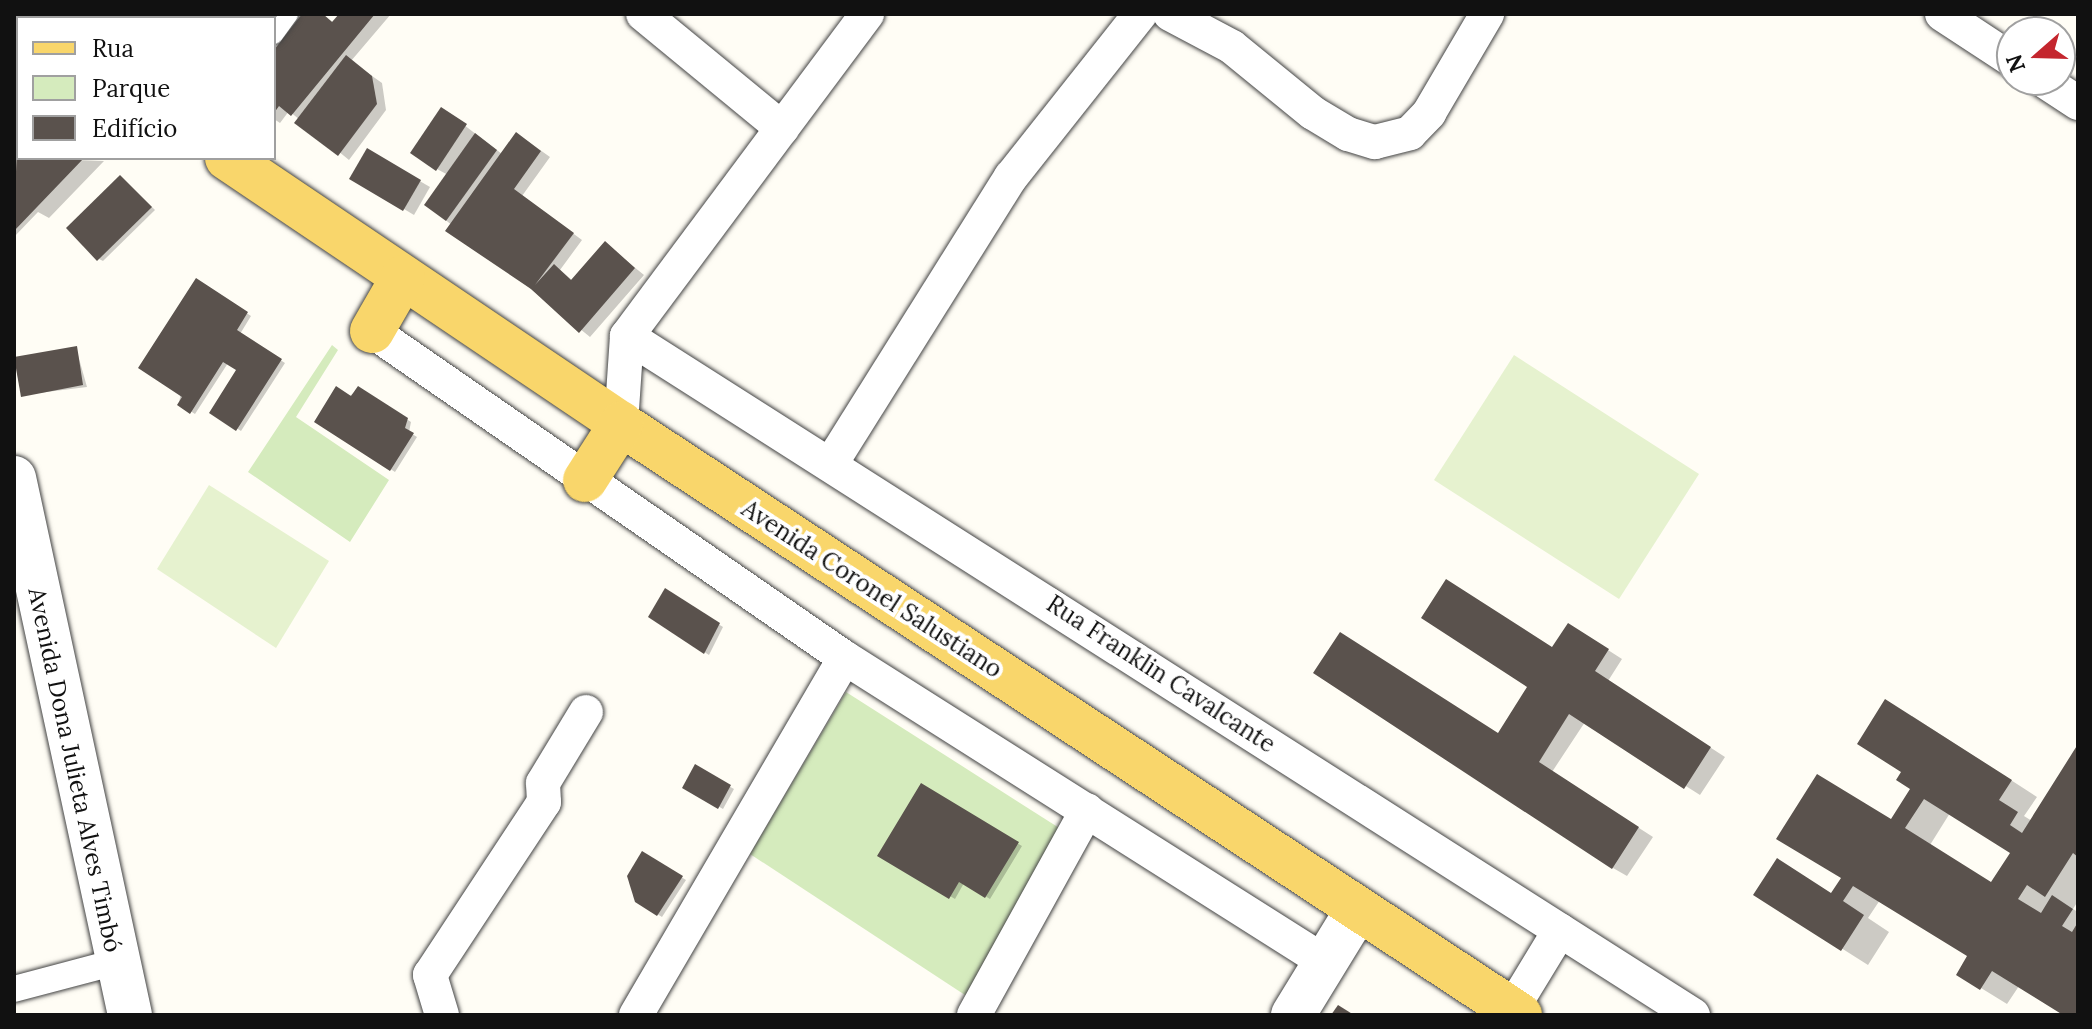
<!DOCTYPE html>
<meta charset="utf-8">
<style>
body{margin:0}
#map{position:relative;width:2092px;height:1029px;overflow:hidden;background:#fffdf5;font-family:Lora,serif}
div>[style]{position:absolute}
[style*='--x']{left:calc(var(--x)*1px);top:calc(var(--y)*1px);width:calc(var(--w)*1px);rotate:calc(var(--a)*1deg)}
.green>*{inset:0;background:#d5ebbd}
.pitch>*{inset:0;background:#e6f2cf}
.shadow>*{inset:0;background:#0003}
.building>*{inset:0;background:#5a524d}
.roads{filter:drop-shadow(0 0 2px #444) drop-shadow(0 0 2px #444)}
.service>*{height:18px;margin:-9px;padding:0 9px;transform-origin:9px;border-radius:9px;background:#fff}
.pedestrian>*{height:26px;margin:-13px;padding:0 13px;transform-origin:13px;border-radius:13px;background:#fff}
.minor>*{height:34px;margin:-17px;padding:0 17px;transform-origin:17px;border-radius:17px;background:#fff}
.tertiary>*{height:44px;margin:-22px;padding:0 22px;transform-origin:22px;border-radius:22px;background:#fff}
.primary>*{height:44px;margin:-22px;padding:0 22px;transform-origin:22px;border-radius:22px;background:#f9d66b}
span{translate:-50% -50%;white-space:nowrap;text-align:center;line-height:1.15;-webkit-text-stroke:8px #fff;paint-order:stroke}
.street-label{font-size:24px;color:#111}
.frame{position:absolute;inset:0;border:16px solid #111;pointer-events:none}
.legend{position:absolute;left:16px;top:16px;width:260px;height:144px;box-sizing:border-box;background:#fff;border:2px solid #a0a0a0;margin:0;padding:10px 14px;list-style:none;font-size:24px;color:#111}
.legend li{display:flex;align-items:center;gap:16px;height:40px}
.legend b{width:40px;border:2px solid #a0a0a0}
.north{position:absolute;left:1996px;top:16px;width:80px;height:80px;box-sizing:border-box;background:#fff;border:2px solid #a0a0a0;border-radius:50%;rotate:250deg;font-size:22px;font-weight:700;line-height:32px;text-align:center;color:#111}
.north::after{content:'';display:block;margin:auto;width:28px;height:36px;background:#c4262e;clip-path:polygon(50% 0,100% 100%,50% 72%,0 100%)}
</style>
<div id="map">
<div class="green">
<div style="clip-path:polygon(332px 345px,338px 350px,296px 417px,389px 480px,350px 542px,248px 472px)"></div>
<div style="clip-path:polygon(846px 692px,1064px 831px,968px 997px,750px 854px)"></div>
</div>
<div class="pitch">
<div style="clip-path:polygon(1514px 355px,1699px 474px,1619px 599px,1434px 480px)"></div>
<div style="clip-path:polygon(209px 485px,329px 561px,276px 648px,157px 569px)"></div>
</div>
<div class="shadow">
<div style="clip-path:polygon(115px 14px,322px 14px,334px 23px,342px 14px,391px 14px,351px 61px,382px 83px,386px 110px,349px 160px,289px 111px,280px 123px,274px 119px,274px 18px)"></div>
<div style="clip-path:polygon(14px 63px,18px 66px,14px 90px)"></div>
<div style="clip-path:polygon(18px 115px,18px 158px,104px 161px,49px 218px,38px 212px,14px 237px)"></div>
<div style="clip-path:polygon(451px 115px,502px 154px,526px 140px,550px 157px,522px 196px,582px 240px,560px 270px,573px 281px,606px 244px,644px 275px,590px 337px,427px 205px,448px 175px,437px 169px)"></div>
<div style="clip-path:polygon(368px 151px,430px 187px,414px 215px,352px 178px)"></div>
<div style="clip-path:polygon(121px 177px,155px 210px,103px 261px,99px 259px)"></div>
<div style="clip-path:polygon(197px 281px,251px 316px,240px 334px,285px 363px,241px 431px,212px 412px,239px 370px,228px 363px,195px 414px,179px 404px)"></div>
<div style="clip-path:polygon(76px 348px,87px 387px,22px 395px)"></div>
<div style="clip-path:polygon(359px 389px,411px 422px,409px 432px,417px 437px,395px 472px,317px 421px)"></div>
<div style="clip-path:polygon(666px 591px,723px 627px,709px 655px,650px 617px)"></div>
<div style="clip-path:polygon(1583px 634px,1622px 659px,1608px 681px,1725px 757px,1700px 795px,1585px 722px,1552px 772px,1653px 837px,1627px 876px,1613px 868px,1499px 735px,1553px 649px)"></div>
<div style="clip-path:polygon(evenodd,1912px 716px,2037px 797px,2024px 816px,2032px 821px,2078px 748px,2078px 901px,2073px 909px,2078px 912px,2078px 1015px,2067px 1015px,2019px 986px,2007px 1004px,1981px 988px,1959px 974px,1970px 956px,1880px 900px,1868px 918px,1889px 932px,1868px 965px,1756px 894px,1839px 900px,1913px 789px,1904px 772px,1912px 716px,1950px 813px,2012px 852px,1992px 884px,1930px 845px,1950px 813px)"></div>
<div style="clip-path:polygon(695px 767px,734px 789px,723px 809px,684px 787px)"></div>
<div style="clip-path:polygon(922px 786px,1022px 846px,990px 899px,964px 883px,955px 899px,880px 855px)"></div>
<div style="clip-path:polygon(643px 854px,686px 880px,662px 917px,636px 901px)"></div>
</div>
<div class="building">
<div style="clip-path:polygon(112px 14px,282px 14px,274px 25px,274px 18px)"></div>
<div style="clip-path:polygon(302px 14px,323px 14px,332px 22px,339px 14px,375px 14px,291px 116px,279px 106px,274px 113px,274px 50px)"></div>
<div style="clip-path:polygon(346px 55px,372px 76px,377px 104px,338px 156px,294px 123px)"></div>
<div style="clip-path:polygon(441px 107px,467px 124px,436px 171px,410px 153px)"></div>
<div style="clip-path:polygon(18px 112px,18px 158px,84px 158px,14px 231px)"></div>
<div style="clip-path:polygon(516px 132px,541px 151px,514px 189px,574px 233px,535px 285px,554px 264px,571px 280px,605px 241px,635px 268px,579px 333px,531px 289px,445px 231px)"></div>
<div style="clip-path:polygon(475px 133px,497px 150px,446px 221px,424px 205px)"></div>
<div style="clip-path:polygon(367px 148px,421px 180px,403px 211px,349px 179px)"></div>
<div style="clip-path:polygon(120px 175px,152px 207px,97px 261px,66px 228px)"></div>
<div style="clip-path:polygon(196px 278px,248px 312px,237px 330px,282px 359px,236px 431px,209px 413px,236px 370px,223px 362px,190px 414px,177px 405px,182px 397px,138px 368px)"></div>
<div style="clip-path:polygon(77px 346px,83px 385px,21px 397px,14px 357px)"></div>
<div style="clip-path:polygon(336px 386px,351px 396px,358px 386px,408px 418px,405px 428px,414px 433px,390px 471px,314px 422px)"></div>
<div style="clip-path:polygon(1446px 579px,1552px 647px,1568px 623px,1609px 649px,1595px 671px,1711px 747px,1684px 789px,1569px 714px,1539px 762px,1639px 827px,1612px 869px,1313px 673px,1340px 632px,1498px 733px,1527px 687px,1421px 618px)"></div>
<div style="clip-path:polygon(665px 588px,720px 623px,704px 654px,648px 617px)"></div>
<div style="clip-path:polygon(evenodd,1885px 699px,2012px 780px,1999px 800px,2018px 812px,2010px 825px,2022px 833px,2078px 744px,2078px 857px,2073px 853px,2045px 897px,2027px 885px,2018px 899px,2041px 913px,2052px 895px,2073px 909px,2062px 926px,2072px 932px,2078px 922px,2078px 1015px,2063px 1015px,1992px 971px,1980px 990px,1956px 975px,1967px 956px,1853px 886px,1843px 901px,1864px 915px,1841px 951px,1753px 895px,1777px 858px,1831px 893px,1841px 878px,1776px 839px,1817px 774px,1891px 819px,1910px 789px,1896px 780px,1901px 772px,1857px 744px,1885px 699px,1924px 799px,2010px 853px,1991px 882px,1905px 828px,1924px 799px)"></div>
<div style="clip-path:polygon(695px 764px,731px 785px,718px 809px,682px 788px)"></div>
<div style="clip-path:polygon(921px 783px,1019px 842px,985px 898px,959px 882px,949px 899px,877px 856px)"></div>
<div style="clip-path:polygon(642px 851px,683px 876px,657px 916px,635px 902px,627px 876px)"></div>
<div style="clip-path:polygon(1338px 1005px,1354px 1015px,1331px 1015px)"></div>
</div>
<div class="roads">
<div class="service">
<div style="--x:274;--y:35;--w:26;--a:-54"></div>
</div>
<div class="pedestrian">
<div style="--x:14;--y:989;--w:106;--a:-14.8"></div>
</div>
<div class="minor">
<div style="--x:643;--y:14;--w:180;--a:39.4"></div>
<div style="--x:1170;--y:14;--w:70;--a:28"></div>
<div style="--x:1232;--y:47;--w:104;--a:39.2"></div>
<div style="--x:1313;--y:113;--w:41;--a:31"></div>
<div style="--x:1348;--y:134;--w:28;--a:17"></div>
<div style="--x:1375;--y:142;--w:36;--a:-14"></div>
<div style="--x:1410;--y:133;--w:28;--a:-46"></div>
<div style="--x:1429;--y:113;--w:115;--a:-59.6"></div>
<div style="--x:1942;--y:14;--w:84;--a:33.3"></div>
<div style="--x:2043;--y:80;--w:42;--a:33.3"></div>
<div style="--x:372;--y:331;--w:575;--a:34.66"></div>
<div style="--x:845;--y:658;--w:568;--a:32.35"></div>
<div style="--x:627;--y:336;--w:1264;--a:32.5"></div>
<div style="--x:621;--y:424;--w:88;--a:-86.1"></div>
<div style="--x:627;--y:336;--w:402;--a:-53.3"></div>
<div style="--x:832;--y:462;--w:337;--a:-57.9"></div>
<div style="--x:1011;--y:177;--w:208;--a:-51.6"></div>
<div style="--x:1512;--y:1009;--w:92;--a:-58.7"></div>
<div style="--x:442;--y:1015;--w:42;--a:-106.7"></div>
<div style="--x:430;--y:975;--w:207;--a:-56.6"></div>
<div style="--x:544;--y:802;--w:19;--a:-93"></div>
<div style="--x:543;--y:783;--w:83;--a:-58.8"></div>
<div style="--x:636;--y:1015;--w:414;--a:-59.7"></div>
<div style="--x:974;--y:1015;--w:234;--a:-61.1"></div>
</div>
<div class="tertiary">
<div style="--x:14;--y:478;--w:549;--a:77.81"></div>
<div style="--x:1293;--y:1015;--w:124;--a:-58.5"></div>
</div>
<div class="primary">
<div style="--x:31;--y:14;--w:6;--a:39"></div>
<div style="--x:227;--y:158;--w:475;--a:34"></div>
<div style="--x:621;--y:424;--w:1076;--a:33.32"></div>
<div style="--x:372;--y:331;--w:62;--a:-60.1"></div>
<div style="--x:585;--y:480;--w:67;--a:-57.3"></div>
</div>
</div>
<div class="street-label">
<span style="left:872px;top:589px;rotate:33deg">Avenida Coronel Salustiano</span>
<span style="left:1161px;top:674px;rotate:33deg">Rua Franklin Cavalcante</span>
<span style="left:75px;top:770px;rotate:78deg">Avenida Dona Julieta Alves Timbó</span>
</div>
<div class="frame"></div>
<ul class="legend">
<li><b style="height:10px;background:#f9d66b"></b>Rua</li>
<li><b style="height:22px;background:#d5ebbd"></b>Parque</li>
<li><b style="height:22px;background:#5a524d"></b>Edifício</li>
</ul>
<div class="north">N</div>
</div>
